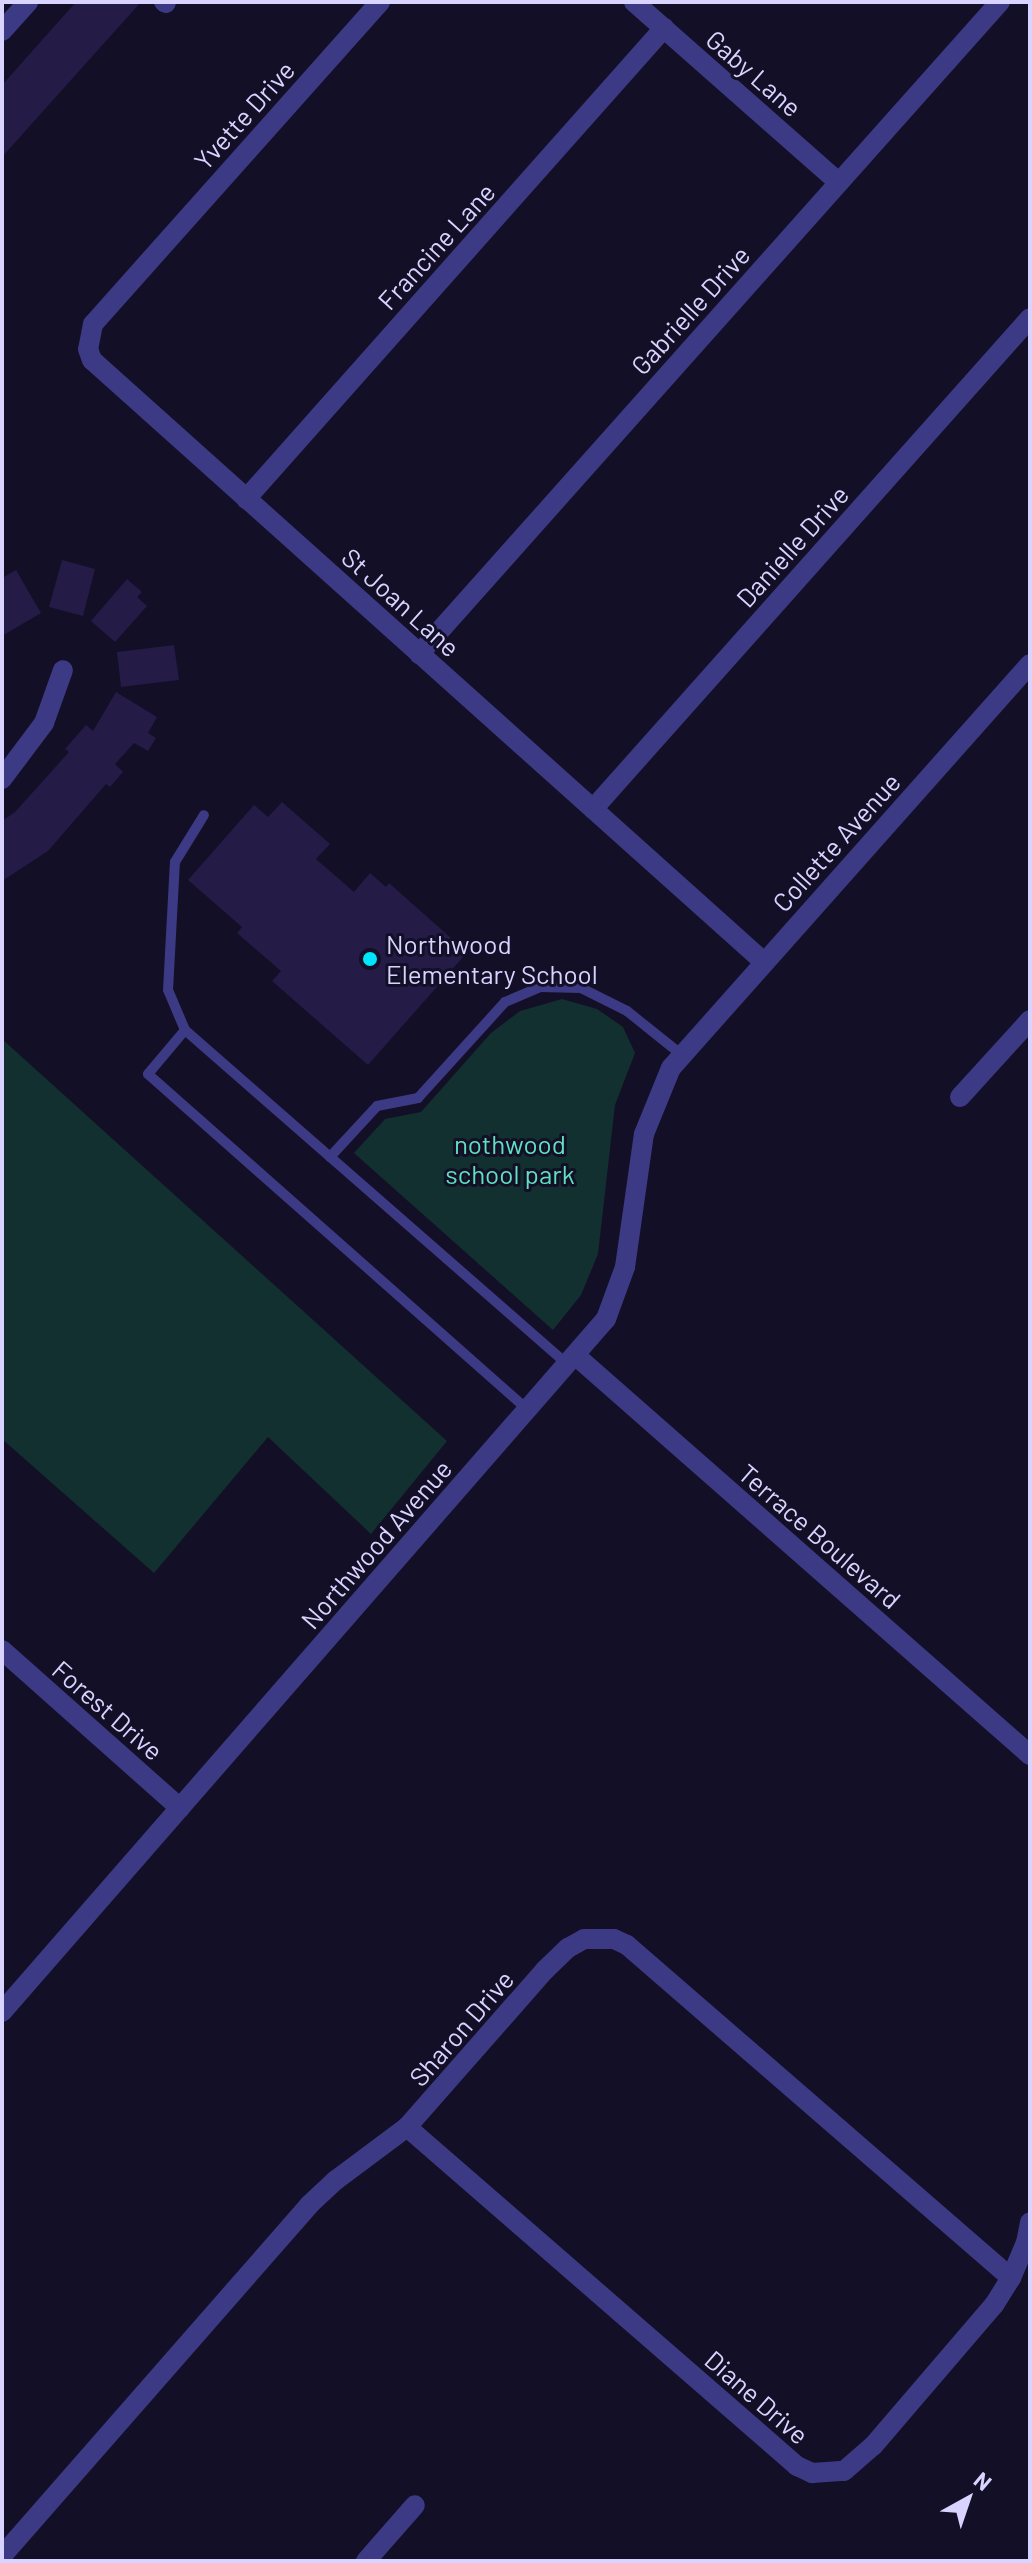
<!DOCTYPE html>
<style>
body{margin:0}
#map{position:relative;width:1032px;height:2563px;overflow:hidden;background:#130f26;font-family:Barlow,sans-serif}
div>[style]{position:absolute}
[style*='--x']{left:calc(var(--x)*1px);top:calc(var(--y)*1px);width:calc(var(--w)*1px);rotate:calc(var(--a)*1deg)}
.green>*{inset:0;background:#12302f}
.building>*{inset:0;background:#241b47}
.lane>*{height:10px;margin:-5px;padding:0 5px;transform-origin:5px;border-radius:5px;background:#3d3a85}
.street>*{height:20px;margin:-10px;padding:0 10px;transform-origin:10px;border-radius:10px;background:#3d3a85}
.dots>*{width:22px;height:22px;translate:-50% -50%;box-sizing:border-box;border:4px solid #130f26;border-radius:50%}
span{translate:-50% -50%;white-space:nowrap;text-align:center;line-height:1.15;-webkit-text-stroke:6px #130f26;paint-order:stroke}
.street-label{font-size:26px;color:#d9d4ff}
.poi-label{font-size:26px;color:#d9d4ff}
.left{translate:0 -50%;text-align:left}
.park-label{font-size:26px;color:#5fe0c0}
.frame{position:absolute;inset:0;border:4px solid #d9d4ff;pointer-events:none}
.north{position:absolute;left:928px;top:2459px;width:80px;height:80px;-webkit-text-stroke:6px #130f26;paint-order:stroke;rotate:40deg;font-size:22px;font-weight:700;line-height:32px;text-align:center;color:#d9d4ff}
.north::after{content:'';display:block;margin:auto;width:28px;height:36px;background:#d9d4ff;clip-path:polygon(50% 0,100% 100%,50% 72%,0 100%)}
</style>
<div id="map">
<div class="green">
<div style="clip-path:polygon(562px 999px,597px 1009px,623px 1027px,635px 1053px,615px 1105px,598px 1254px,581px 1295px,553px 1330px,354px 1153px,385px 1119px,421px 1112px,491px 1033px,520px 1011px)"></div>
<div style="clip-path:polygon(2px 1039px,447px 1441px,371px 1534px,268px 1437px,154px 1573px,2px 1439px)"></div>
</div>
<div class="building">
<div style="clip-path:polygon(76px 2px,141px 2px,2px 157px,2px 85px)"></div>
<div style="clip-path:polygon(62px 560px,95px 569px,83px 616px,49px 607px)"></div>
<div style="clip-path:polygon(16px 570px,41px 613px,2px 636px,2px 578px)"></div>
<div style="clip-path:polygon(127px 579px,142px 592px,137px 597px,147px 606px,115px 642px,91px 621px)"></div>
<div style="clip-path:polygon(174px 645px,179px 680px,121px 687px,117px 652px)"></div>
<div style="clip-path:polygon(116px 692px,157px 717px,148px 733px,156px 738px,148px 751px,134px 743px,115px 764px,123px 772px,110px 787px,106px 784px,48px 851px,2px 881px,2px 821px,15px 812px,69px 752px,65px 749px,86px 725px,93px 731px)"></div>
<div style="clip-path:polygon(282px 802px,330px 844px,316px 859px,354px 892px,370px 873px,386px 887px,389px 883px,452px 939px,449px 942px,464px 956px,368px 1065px,272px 981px,281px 971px,237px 933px,242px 927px,188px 880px,254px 805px,268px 817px)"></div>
</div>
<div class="lane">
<div style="--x:185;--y:1030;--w:43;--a:-113"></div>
<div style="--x:168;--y:990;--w:128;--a:-86.9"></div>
<div style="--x:175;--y:862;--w:55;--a:-58.3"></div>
<div style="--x:330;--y:1157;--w:69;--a:-47.3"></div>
<div style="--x:377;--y:1106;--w:42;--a:-11"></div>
<div style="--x:418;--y:1098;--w:130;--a:-47.8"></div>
<div style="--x:505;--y:1002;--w:38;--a:-23"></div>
<div style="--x:540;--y:987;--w:41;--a:1.4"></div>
<div style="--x:581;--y:988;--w:51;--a:26.6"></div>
<div style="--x:627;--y:1011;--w:70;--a:38.7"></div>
<div style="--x:528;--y:1410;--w:507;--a:-138.52"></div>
<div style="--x:148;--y:1074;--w:57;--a:-49.9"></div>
<div style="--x:185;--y:1030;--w:507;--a:41.16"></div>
</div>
<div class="street">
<div style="--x:164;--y:2;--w:2;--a:27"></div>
<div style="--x:380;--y:2;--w:431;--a:131.7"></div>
<div style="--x:93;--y:324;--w:25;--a:101"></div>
<div style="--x:88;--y:349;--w:12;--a:70"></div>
<div style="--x:92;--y:360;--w:902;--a:41.86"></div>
<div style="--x:634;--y:2;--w:273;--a:41.4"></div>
<div style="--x:2;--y:31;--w:39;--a:-48"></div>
<div style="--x:246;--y:499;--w:630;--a:-48.41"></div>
<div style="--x:419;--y:654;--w:873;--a:-48.3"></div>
<div style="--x:2;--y:779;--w:70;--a:-53.1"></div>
<div style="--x:44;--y:723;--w:56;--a:-70.3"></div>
<div style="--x:593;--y:809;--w:657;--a:-48.33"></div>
<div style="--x:960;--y:1097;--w:104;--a:-47.7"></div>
<div style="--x:575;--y:1355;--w:606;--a:41.32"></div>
<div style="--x:2;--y:1650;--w:238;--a:41.6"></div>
<div style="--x:2;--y:2012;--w:919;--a:-48.93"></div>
<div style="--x:606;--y:1319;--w:55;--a:-69.9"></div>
<div style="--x:625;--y:1267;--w:134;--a:-81.9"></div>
<div style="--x:644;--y:1134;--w:71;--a:-67.8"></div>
<div style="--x:671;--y:1068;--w:540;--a:-48.38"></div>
<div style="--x:407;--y:2127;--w:517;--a:41"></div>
<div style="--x:797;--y:2466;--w:17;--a:25"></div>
<div style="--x:812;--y:2473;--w:32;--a:-4"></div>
<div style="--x:844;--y:2471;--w:38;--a:-41"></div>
<div style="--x:873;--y:2446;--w:186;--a:-49.4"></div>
<div style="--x:994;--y:2305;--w:32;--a:-58"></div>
<div style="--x:1011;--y:2278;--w:38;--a:-67"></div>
<div style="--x:1026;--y:2243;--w:21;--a:-79"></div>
<div style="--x:2;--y:2556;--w:466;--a:-48.8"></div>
<div style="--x:309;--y:2205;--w:37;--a:-43"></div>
<div style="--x:336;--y:2180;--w:89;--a:-36.7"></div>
<div style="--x:407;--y:2127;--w:209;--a:-48.7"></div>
<div style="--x:545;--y:1970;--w:32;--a:-44"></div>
<div style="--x:568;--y:1948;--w:18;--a:-29"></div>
<div style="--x:584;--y:1939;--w:30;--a:0"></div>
<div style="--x:614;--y:1939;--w:14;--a:25"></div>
<div style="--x:627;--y:1945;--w:508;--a:40.93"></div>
<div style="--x:366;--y:2561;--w:74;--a:-48.8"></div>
</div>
<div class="dots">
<div style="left:370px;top:959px;background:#00e5ff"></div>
</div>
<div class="street-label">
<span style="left:754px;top:73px;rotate:41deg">Gaby Lane</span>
<span style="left:244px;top:115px;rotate:-48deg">Yvette Drive</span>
<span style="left:436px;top:246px;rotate:-48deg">Francine Lane</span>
<span style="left:690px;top:310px;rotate:-48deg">Gabrielle Drive</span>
<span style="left:792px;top:546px;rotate:-48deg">Danielle Drive</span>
<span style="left:401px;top:602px;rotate:42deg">St Joan Lane</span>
<span style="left:836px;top:842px;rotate:-48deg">Collette Avenue</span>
<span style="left:820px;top:1536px;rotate:41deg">Terrace Boulevard</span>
<span style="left:376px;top:1544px;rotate:-49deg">Northwood Avenue</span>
<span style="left:108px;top:1710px;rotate:41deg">Forest Drive</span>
<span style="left:461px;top:2028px;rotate:-49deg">Sharon Drive</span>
<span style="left:757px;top:2397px;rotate:41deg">Diane Drive</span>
</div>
<div class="poi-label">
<span class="left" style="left:386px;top:959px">Northwood<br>Elementary School</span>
</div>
<div class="park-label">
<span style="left:510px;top:1159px">nothwood<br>school park</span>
</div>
<div class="frame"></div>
<div class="north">N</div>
</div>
